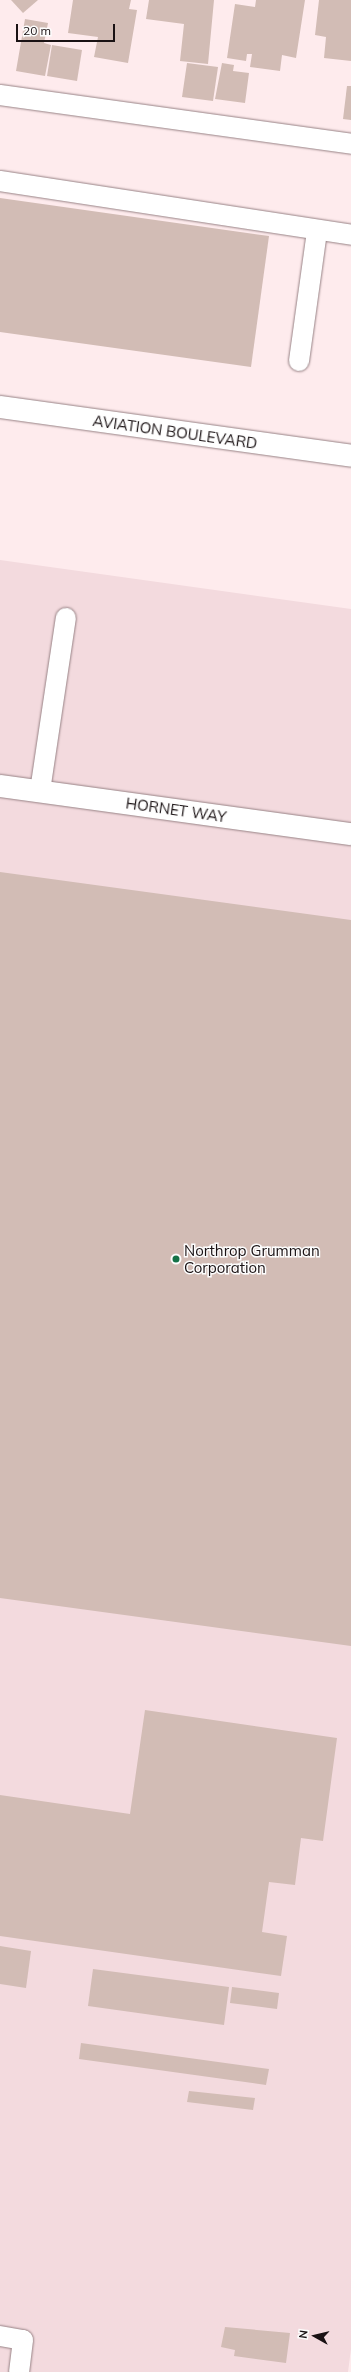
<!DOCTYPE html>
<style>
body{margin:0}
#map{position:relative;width:351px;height:2372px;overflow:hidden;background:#feebed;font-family:Mulish,sans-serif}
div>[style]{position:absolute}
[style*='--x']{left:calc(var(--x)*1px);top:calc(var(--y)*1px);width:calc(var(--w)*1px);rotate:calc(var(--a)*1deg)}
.built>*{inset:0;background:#f3dade}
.building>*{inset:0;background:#d2bcb5}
.roads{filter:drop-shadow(0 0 1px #978285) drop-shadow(0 0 1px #978285)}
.lane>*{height:20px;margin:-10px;padding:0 10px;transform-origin:10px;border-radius:10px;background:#fff}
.street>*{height:22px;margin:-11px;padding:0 11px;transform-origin:11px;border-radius:11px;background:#fff}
.secondary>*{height:22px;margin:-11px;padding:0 11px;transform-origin:11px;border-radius:11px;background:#fff}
.dots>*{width:11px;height:11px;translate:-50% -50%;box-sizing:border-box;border:2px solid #fdfdfd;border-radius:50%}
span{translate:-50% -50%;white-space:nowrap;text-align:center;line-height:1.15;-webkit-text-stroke:3px #fdfdfd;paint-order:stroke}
.street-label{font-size:15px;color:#1a1214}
.poi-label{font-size:15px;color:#1a1214}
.left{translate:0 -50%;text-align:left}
.north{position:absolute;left:295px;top:2316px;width:40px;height:40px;-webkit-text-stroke:3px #fdfdfd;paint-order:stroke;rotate:278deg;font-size:11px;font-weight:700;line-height:16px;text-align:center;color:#1a1214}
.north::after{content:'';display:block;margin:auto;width:14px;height:18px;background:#1a1214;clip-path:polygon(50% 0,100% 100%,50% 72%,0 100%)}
.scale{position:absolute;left:16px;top:24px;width:99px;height:18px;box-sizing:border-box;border:2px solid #1a1214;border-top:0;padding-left:5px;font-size:12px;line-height:14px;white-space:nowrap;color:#1a1214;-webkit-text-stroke:3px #fdfdfd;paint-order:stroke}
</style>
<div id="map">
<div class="built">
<div style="clip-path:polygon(0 560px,351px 609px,351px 2349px,348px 2372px,0 2372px)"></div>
</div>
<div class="building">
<div style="clip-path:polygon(11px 0,38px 0,23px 13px)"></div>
<div style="clip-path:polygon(73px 0,131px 0,129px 9px,137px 10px,128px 63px,94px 57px,98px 37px,68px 33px)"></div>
<div style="clip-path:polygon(149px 0,214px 0,208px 64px,180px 61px,184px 24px,146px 19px)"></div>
<div style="clip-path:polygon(256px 0,305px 0,296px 58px,282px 55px,280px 71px,250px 67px,252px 54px,247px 54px,246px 61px,227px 58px,235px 4px,255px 7px)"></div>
<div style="clip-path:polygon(319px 0,351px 0,351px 61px,324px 58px,326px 37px,315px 35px)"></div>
<div style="clip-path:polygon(25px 19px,48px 23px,44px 43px,51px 45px,45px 76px,16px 71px)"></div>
<div style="clip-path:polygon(52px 45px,82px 50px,77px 81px,47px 76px)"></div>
<div style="clip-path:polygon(187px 63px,218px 67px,213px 101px,182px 97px)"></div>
<div style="clip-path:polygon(222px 63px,234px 65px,233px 71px,249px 73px,245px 103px,215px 99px)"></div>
<div style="clip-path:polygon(347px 86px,351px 86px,351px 120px,343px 119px)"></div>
<div style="clip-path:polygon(0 198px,269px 236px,251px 367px,0 332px)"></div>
<div style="clip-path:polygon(0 872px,351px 920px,351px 1646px,0 1598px)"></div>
<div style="clip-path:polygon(145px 1710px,337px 1738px,323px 1841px,301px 1838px,295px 1885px,269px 1882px,262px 1932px,287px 1936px,281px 1976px,0 1936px,0 1795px,130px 1814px)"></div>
<div style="clip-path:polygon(0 1946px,31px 1951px,26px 1988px,0 1984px)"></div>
<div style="clip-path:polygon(93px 1969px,229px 1987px,224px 2025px,88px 2006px)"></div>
<div style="clip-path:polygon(232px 1987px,279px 1993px,277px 2009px,230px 2003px)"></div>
<div style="clip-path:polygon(81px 2043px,269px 2069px,266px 2085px,79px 2059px)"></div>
<div style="clip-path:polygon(189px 2091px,255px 2098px,253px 2110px,187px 2102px)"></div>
<div style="clip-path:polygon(225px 2327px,290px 2333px,286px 2363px,234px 2356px,235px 2350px,221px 2347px)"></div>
</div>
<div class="roads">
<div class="lane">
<div style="--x:0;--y:95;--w:354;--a:7.9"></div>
<div style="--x:0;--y:181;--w:355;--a:8.7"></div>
<div style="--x:299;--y:361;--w:130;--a:-82.1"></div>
<div style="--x:40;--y:791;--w:175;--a:-81.5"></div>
<div style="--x:0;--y:2336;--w:23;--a:10"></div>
<div style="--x:23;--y:2340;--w:32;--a:97"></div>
</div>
<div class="street">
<div style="--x:0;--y:786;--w:354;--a:7.8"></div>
</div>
<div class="secondary">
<div style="--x:0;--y:407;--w:354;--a:7.9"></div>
</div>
</div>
<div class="dots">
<div style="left:176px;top:1259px;background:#147247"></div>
</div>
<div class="street-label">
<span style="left:175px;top:432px;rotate:8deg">AVIATION BOULEVARD</span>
<span style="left:176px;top:810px;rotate:8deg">HORNET WAY</span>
</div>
<div class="poi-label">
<span class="left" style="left:184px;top:1259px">Northrop Grumman<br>Corporation</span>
</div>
<div class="north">N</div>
<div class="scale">20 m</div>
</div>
